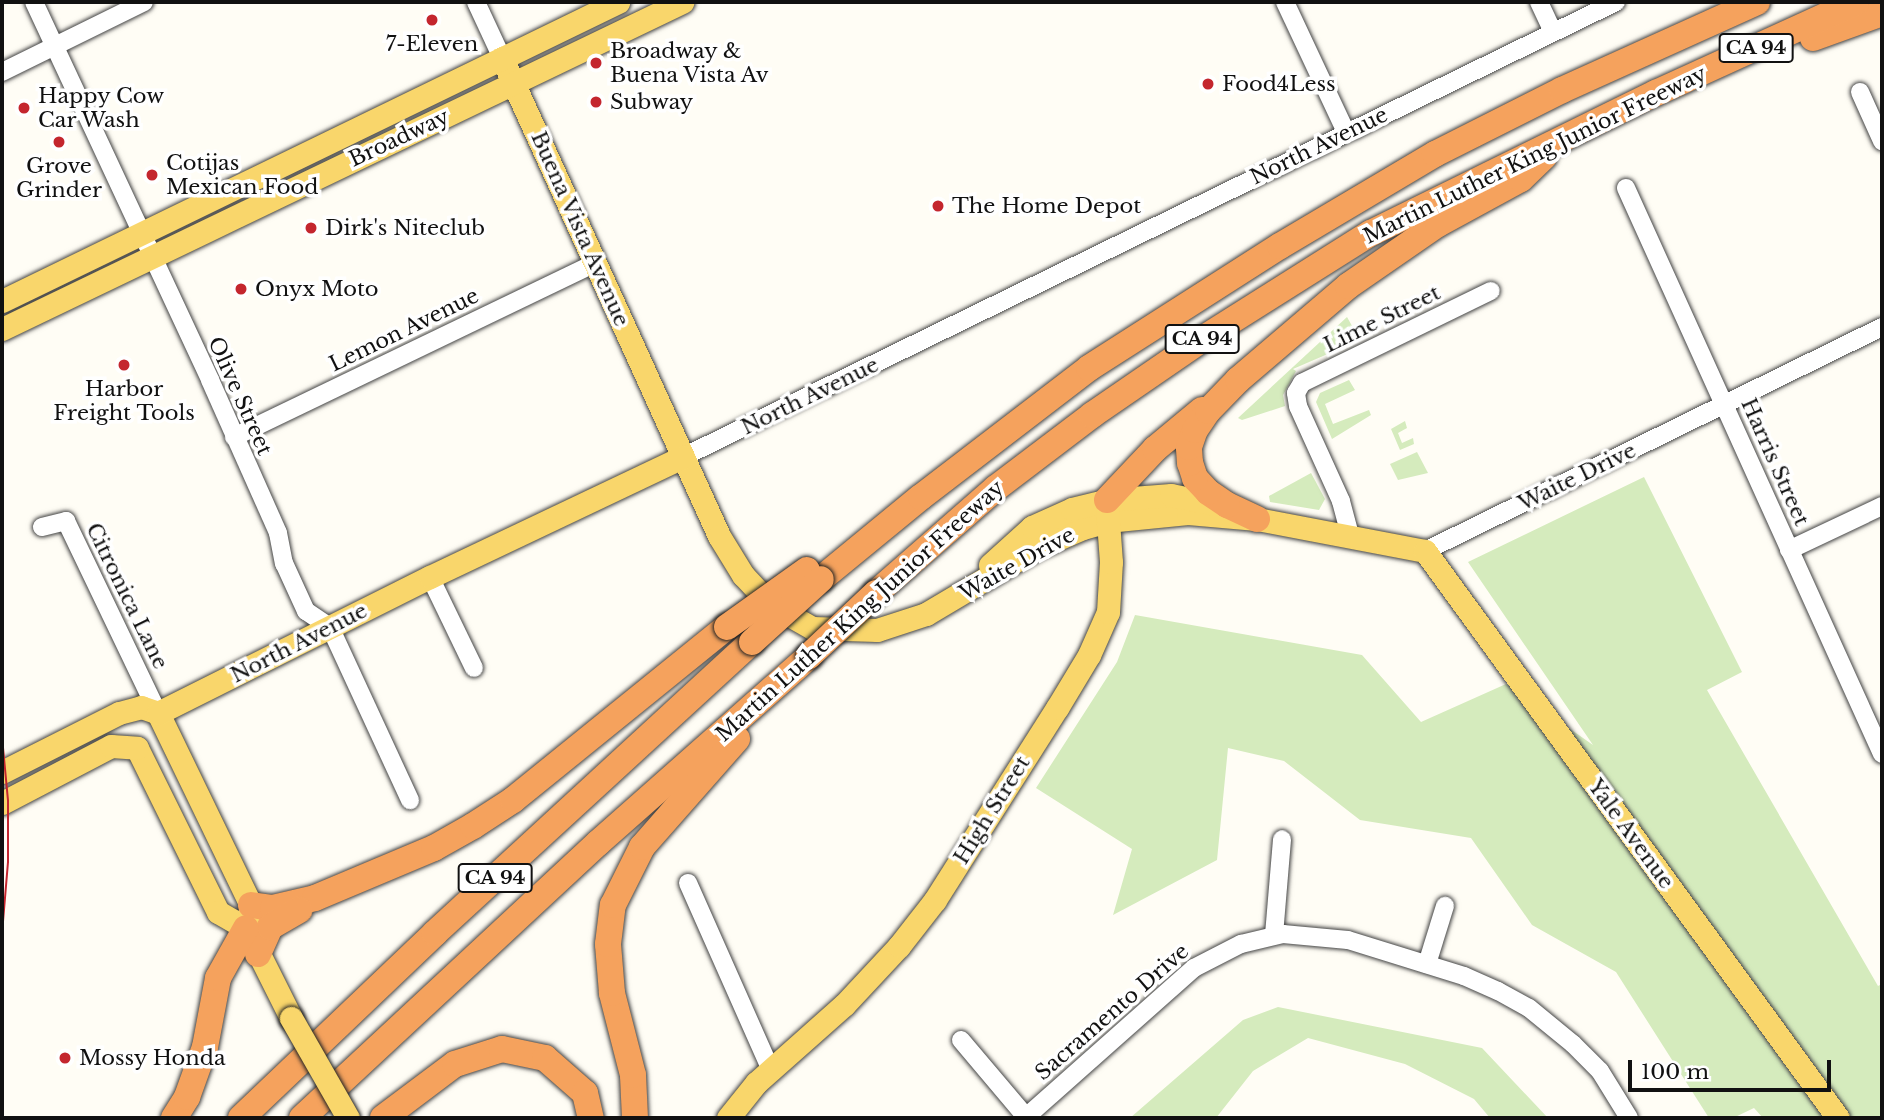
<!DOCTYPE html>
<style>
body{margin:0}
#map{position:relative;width:1884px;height:1120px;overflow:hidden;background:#fffdf5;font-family:"Libre Baskerville",serif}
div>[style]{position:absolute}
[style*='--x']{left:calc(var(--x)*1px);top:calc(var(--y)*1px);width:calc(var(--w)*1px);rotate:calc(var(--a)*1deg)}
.green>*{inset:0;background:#d5ebbd}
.roads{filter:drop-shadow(0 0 2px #444) drop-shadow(0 0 2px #444)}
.minor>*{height:18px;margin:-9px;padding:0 9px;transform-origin:9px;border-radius:9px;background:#fff}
.major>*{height:23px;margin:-11.5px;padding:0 11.5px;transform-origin:11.5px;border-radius:11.5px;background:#f9d66b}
.highway>*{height:26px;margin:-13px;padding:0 13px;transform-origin:13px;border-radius:13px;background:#f5a25d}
.tram>*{height:2px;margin:-1px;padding:0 1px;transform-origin:1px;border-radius:1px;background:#c4262e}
.bridges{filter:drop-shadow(0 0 2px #222) drop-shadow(0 0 2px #222)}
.major-bridge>*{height:23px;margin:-11.5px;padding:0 11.5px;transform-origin:11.5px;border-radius:11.5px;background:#f9d66b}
.highway-bridge>*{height:26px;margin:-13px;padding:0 13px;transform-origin:13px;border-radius:13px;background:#f5a25d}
.dots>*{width:19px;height:19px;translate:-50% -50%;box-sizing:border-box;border:4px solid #fff;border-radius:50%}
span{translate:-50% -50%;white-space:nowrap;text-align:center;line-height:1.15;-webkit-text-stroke:7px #fff;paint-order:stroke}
.shield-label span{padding:2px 5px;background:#fff;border:2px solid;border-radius:5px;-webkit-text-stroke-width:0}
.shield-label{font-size:19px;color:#111;font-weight:700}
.poi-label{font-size:21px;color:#111}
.left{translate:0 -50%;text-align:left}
.street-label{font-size:21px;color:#111}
.frame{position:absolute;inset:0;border:4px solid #111;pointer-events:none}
.scale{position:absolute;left:1628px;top:1060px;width:203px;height:32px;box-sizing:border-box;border:4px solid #111;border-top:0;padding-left:9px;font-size:21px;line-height:24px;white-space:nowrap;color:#111;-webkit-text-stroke:5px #fff;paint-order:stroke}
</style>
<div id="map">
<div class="green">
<div style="clip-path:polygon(1347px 317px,1360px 340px,1293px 369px,1296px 371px,1283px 395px,1285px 406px,1242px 420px,1238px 418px)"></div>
<div style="clip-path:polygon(1349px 380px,1355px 390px,1325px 404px,1333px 424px,1369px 410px,1371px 415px,1332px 439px,1316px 402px,1320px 393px)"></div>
<div style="clip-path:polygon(1405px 421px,1407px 428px,1398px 433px,1402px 443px,1413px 438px,1414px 444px,1400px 450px,1391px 429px)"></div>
<div style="clip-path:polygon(1417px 452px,1428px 473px,1398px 480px,1390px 464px)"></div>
<div style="clip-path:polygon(1311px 473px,1325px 499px,1319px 510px,1270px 502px,1269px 496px)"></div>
<div style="clip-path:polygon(1644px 477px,1742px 672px,1707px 690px,1878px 986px,1882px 984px,1882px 1118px,1763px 1118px,1754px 1108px,1733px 1118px,1709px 1118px,1616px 972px,1532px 925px,1471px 838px,1360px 820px,1284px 761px,1228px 748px,1217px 860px,1113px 915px,1132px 849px,1036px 788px,1117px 662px,1135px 615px,1362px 655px,1421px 722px,1506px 684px,1593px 745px,1468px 562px)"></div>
<div style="clip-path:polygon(1278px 1007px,1482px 1048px,1548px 1118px,1490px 1118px,1474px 1099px,1405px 1064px,1308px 1038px,1253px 1071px,1216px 1118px,1130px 1118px,1243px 1020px)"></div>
</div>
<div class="roads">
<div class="minor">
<div style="--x:34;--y:2;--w:417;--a:65"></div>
<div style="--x:210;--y:380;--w:167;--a:66"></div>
<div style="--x:278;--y:533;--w:31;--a:79"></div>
<div style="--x:284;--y:563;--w:53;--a:65.4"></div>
<div style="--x:306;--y:611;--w:29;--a:34"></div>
<div style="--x:330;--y:627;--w:191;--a:65.2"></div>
<div style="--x:476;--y:2;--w:62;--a:65.1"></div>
<div style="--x:1285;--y:2;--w:144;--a:64.9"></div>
<div style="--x:1539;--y:2;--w:33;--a:65"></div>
<div style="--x:2;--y:72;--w:158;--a:-26.2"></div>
<div style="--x:1860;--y:92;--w:54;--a:65.8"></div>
<div style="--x:1626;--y:188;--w:621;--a:65.66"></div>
<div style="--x:234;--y:437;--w:401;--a:-25.7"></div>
<div style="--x:683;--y:457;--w:1038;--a:-26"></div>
<div style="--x:42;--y:527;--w:25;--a:-14"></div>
<div style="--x:66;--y:521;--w:213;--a:64.4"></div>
<div style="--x:1350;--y:535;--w:35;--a:-105"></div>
<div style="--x:1341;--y:501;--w:104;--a:-114.4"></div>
<div style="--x:1298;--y:406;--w:13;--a:-99"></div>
<div style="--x:1296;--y:393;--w:12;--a:-59"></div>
<div style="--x:1302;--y:383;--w:210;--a:-26"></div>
<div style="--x:1789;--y:550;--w:103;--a:-25.3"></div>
<div style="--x:1425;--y:551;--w:509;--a:-26.11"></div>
<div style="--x:430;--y:577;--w:101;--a:64.2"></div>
<div style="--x:688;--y:883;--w:205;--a:66.1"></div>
<div style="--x:1274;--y:935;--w:96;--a:-85.2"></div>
<div style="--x:1427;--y:964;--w:61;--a:-72.8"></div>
<div style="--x:961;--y:1040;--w:101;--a:49.8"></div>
<div style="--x:1025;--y:1118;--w:226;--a:-41.6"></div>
<div style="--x:1194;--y:968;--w:53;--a:-27.1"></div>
<div style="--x:1241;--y:944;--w:43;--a:-13.4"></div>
<div style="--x:1283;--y:934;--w:65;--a:5.3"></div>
<div style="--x:1348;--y:940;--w:121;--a:17.2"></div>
<div style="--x:1464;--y:976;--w:37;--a:24"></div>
<div style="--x:1498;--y:991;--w:35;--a:29"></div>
<div style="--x:1529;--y:1008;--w:57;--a:39.3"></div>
<div style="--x:1573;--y:1044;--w:38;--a:45"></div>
<div style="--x:1600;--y:1071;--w:55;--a:58.3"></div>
</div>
<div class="major">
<div style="--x:502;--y:58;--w:525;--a:65.58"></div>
<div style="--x:719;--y:536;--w:46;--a:58.4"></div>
<div style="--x:743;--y:575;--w:40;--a:47"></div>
<div style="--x:770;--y:604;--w:48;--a:29.7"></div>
<div style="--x:812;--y:628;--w:65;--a:1.8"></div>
<div style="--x:877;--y:630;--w:52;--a:-18.1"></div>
<div style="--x:926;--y:614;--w:129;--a:-30.7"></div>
<div style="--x:1037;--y:548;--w:50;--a:-23.5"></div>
<div style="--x:1083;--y:528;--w:25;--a:-16"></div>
<div style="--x:1107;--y:521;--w:81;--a:-5.6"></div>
<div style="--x:1188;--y:513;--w:69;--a:5"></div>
<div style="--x:1257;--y:519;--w:171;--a:10.8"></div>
<div style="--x:1425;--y:551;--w:701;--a:53.93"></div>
<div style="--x:2;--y:301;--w:685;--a:-25.89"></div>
<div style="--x:2;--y:329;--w:755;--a:-25.68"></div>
<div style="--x:990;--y:565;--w:57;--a:-42.1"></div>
<div style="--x:1032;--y:527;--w:44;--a:-24.2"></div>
<div style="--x:1072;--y:509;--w:36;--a:-14"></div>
<div style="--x:1107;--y:500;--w:64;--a:-4.5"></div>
<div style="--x:1171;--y:495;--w:44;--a:11.8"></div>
<div style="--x:158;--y:713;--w:213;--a:64.2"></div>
<div style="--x:251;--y:905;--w:16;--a:101"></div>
<div style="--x:137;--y:748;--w:183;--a:63.7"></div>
<div style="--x:218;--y:912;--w:32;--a:30"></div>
<div style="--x:246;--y:928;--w:101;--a:63.4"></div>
<div style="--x:2;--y:772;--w:131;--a:-26.8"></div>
<div style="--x:119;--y:713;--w:23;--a:-15"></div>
<div style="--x:141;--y:707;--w:18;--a:19"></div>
<div style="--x:158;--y:713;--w:304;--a:-26.6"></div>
<div style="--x:430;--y:577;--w:280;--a:-25.4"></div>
<div style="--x:2;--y:803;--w:123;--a:-27.6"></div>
<div style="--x:111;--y:746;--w:26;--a:4"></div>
<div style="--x:728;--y:1118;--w:45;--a:-51.3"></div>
<div style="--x:756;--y:1083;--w:118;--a:-41.6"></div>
<div style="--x:844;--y:1005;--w:81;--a:-47"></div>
<div style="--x:899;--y:946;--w:58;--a:-52"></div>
<div style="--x:935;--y:900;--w:227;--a:-57.6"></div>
<div style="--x:1057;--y:708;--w:62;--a:-58.9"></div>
<div style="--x:1089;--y:655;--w:47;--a:-66.2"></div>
<div style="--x:1108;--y:612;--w:50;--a:-86.6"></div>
<div style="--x:1111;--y:562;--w:54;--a:-94.2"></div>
</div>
<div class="highway">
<div style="--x:1813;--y:38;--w:73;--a:-19.9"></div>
<div style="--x:1107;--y:500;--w:70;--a:-46.7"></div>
<div style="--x:1155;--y:449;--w:61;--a:-39.7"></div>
<div style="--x:1257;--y:519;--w:33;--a:-155"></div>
<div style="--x:1227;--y:505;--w:23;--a:-146"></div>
<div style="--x:1208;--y:492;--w:19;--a:-133"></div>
<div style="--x:1195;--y:478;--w:16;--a:-108"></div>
<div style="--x:1190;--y:463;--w:16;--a:-94"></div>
<div style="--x:1189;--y:447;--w:18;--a:-71"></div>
<div style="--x:1195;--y:430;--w:23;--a:-56"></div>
<div style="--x:1208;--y:411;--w:43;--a:-45.9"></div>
<div style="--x:1238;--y:380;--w:145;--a:-40.5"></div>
<div style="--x:1348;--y:286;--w:109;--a:-34.6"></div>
<div style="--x:1438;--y:224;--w:94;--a:-28.5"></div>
<div style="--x:1521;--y:179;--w:32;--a:-44"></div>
<div style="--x:821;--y:579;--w:129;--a:-39.4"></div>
<div style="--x:921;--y:497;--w:212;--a:-37.5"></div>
<div style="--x:1089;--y:368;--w:227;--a:-32.6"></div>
<div style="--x:1280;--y:246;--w:180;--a:-30.7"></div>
<div style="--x:1435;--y:154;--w:142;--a:-26.7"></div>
<div style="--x:1562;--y:90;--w:214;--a:-24.3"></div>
<div style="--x:876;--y:593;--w:159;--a:-41.2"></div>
<div style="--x:996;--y:488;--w:121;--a:-37.2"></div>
<div style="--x:1092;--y:415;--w:136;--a:-34.5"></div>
<div style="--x:1204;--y:338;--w:197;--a:-32.2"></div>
<div style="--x:1371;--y:233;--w:318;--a:-26.2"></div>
<div style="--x:1656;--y:93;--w:220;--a:-24.5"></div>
<div style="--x:251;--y:905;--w:22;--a:8"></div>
<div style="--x:273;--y:908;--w:43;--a:-13.4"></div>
<div style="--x:315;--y:898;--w:129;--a:-22.8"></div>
<div style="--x:434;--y:848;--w:45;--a:-29.4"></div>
<div style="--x:473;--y:826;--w:48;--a:-33"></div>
<div style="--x:513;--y:800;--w:275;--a:-39"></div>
<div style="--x:258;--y:954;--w:30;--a:-66"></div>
<div style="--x:270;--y:927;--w:34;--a:-30"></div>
<div style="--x:174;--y:1118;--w:25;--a:-58"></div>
<div style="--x:187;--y:1097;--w:53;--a:-70.2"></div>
<div style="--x:205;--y:1047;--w:70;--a:-79.3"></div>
<div style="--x:218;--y:978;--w:57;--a:-60.8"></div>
<div style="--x:241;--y:1118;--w:268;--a:-43.6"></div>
<div style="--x:435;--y:933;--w:430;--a:-42.6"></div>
<div style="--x:302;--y:1118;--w:404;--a:-42.9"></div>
<div style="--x:598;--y:843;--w:282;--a:-41.5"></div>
<div style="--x:383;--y:1118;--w:90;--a:-36.9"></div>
<div style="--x:455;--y:1064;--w:49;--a:-17.7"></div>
<div style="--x:502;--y:1049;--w:44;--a:11.8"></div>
<div style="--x:545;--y:1058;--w:53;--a:41.2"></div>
<div style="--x:585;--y:1093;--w:26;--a:77"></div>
<div style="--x:635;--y:1118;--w:43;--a:-92.7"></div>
<div style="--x:633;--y:1075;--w:85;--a:-104.4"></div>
<div style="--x:612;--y:993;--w:49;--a:-94.7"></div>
<div style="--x:608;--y:944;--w:39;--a:-83"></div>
<div style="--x:613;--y:905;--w:65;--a:-63.4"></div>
<div style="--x:642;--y:847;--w:144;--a:-48.7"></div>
</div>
</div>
<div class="tram">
<div style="--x:2;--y:737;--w:64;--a:84.6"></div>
<div style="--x:8;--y:801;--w:61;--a:90"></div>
<div style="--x:8;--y:862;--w:72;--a:94.8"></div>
</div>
<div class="bridges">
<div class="major-bridge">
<div style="--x:291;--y:1018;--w:115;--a:60.3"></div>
</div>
<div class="highway-bridge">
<div style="--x:727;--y:627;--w:98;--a:-35.5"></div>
<div style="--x:752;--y:642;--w:93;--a:-42.4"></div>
<div style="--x:809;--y:656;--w:92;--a:-43.2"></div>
</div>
</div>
<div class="dots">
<div style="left:432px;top:20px;background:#c4262e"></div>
<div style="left:596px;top:63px;background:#c4262e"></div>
<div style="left:1208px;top:84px;background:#c4262e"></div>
<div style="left:596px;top:102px;background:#c4262e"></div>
<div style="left:24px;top:108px;background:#c4262e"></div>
<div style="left:59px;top:142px;background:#c4262e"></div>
<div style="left:152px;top:175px;background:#c4262e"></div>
<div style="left:938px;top:206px;background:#c4262e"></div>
<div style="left:311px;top:228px;background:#c4262e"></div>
<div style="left:241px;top:289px;background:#c4262e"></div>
<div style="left:124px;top:365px;background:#c4262e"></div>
<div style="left:65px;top:1058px;background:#c4262e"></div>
</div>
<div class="shield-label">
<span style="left:1756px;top:48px">CA 94</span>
<span style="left:1202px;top:339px">CA 94</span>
<span style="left:495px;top:878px">CA 94</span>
</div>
<div class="poi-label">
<span style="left:432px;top:44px">7-Eleven</span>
<span class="left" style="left:610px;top:63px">Broadway &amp;<br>Buena Vista Av</span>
<span class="left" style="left:1222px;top:84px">Food4Less</span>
<span class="left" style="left:38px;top:108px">Happy Cow<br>Car Wash</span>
<span class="left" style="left:610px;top:102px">Subway</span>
<span class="left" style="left:166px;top:175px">Cotijas<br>Mexican Food</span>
<span style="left:59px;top:178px">Grove<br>Grinder</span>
<span class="left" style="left:952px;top:206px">The Home Depot</span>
<span class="left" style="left:325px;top:228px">Dirk's Niteclub</span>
<span class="left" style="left:255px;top:289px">Onyx Moto</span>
<span style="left:124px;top:401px">Harbor<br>Freight Tools</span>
<span class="left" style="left:79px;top:1058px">Mossy Honda</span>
</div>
<div class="street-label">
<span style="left:399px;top:138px;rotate:-25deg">Broadway</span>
<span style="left:1319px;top:146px;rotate:-26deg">North Avenue</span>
<span style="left:1535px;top:155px;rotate:-26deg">Martin Luther King Junior Freeway</span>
<span style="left:580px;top:229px;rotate:66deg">Buena Vista Avenue</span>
<span style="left:1382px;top:319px;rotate:-26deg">Lime Street</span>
<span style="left:404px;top:330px;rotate:-26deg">Lemon Avenue</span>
<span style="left:240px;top:396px;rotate:66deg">Olive Street</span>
<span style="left:810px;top:396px;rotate:-26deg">North Avenue</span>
<span style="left:1775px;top:462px;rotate:66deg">Harris Street</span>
<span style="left:1577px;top:477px;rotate:-26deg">Waite Drive</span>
<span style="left:1017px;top:564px;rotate:-29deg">Waite Drive</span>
<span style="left:127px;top:596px;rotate:64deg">Citronica Lane</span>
<span style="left:860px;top:611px;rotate:-42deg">Martin Luther King Junior Freeway</span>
<span style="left:299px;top:643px;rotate:-27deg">North Avenue</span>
<span style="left:992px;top:810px;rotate:-58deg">High Street</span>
<span style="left:1631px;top:834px;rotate:54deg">Yale Avenue</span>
<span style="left:1112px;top:1012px;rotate:-41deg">Sacramento Drive</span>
</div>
<div class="frame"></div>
<div class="scale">100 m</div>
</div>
